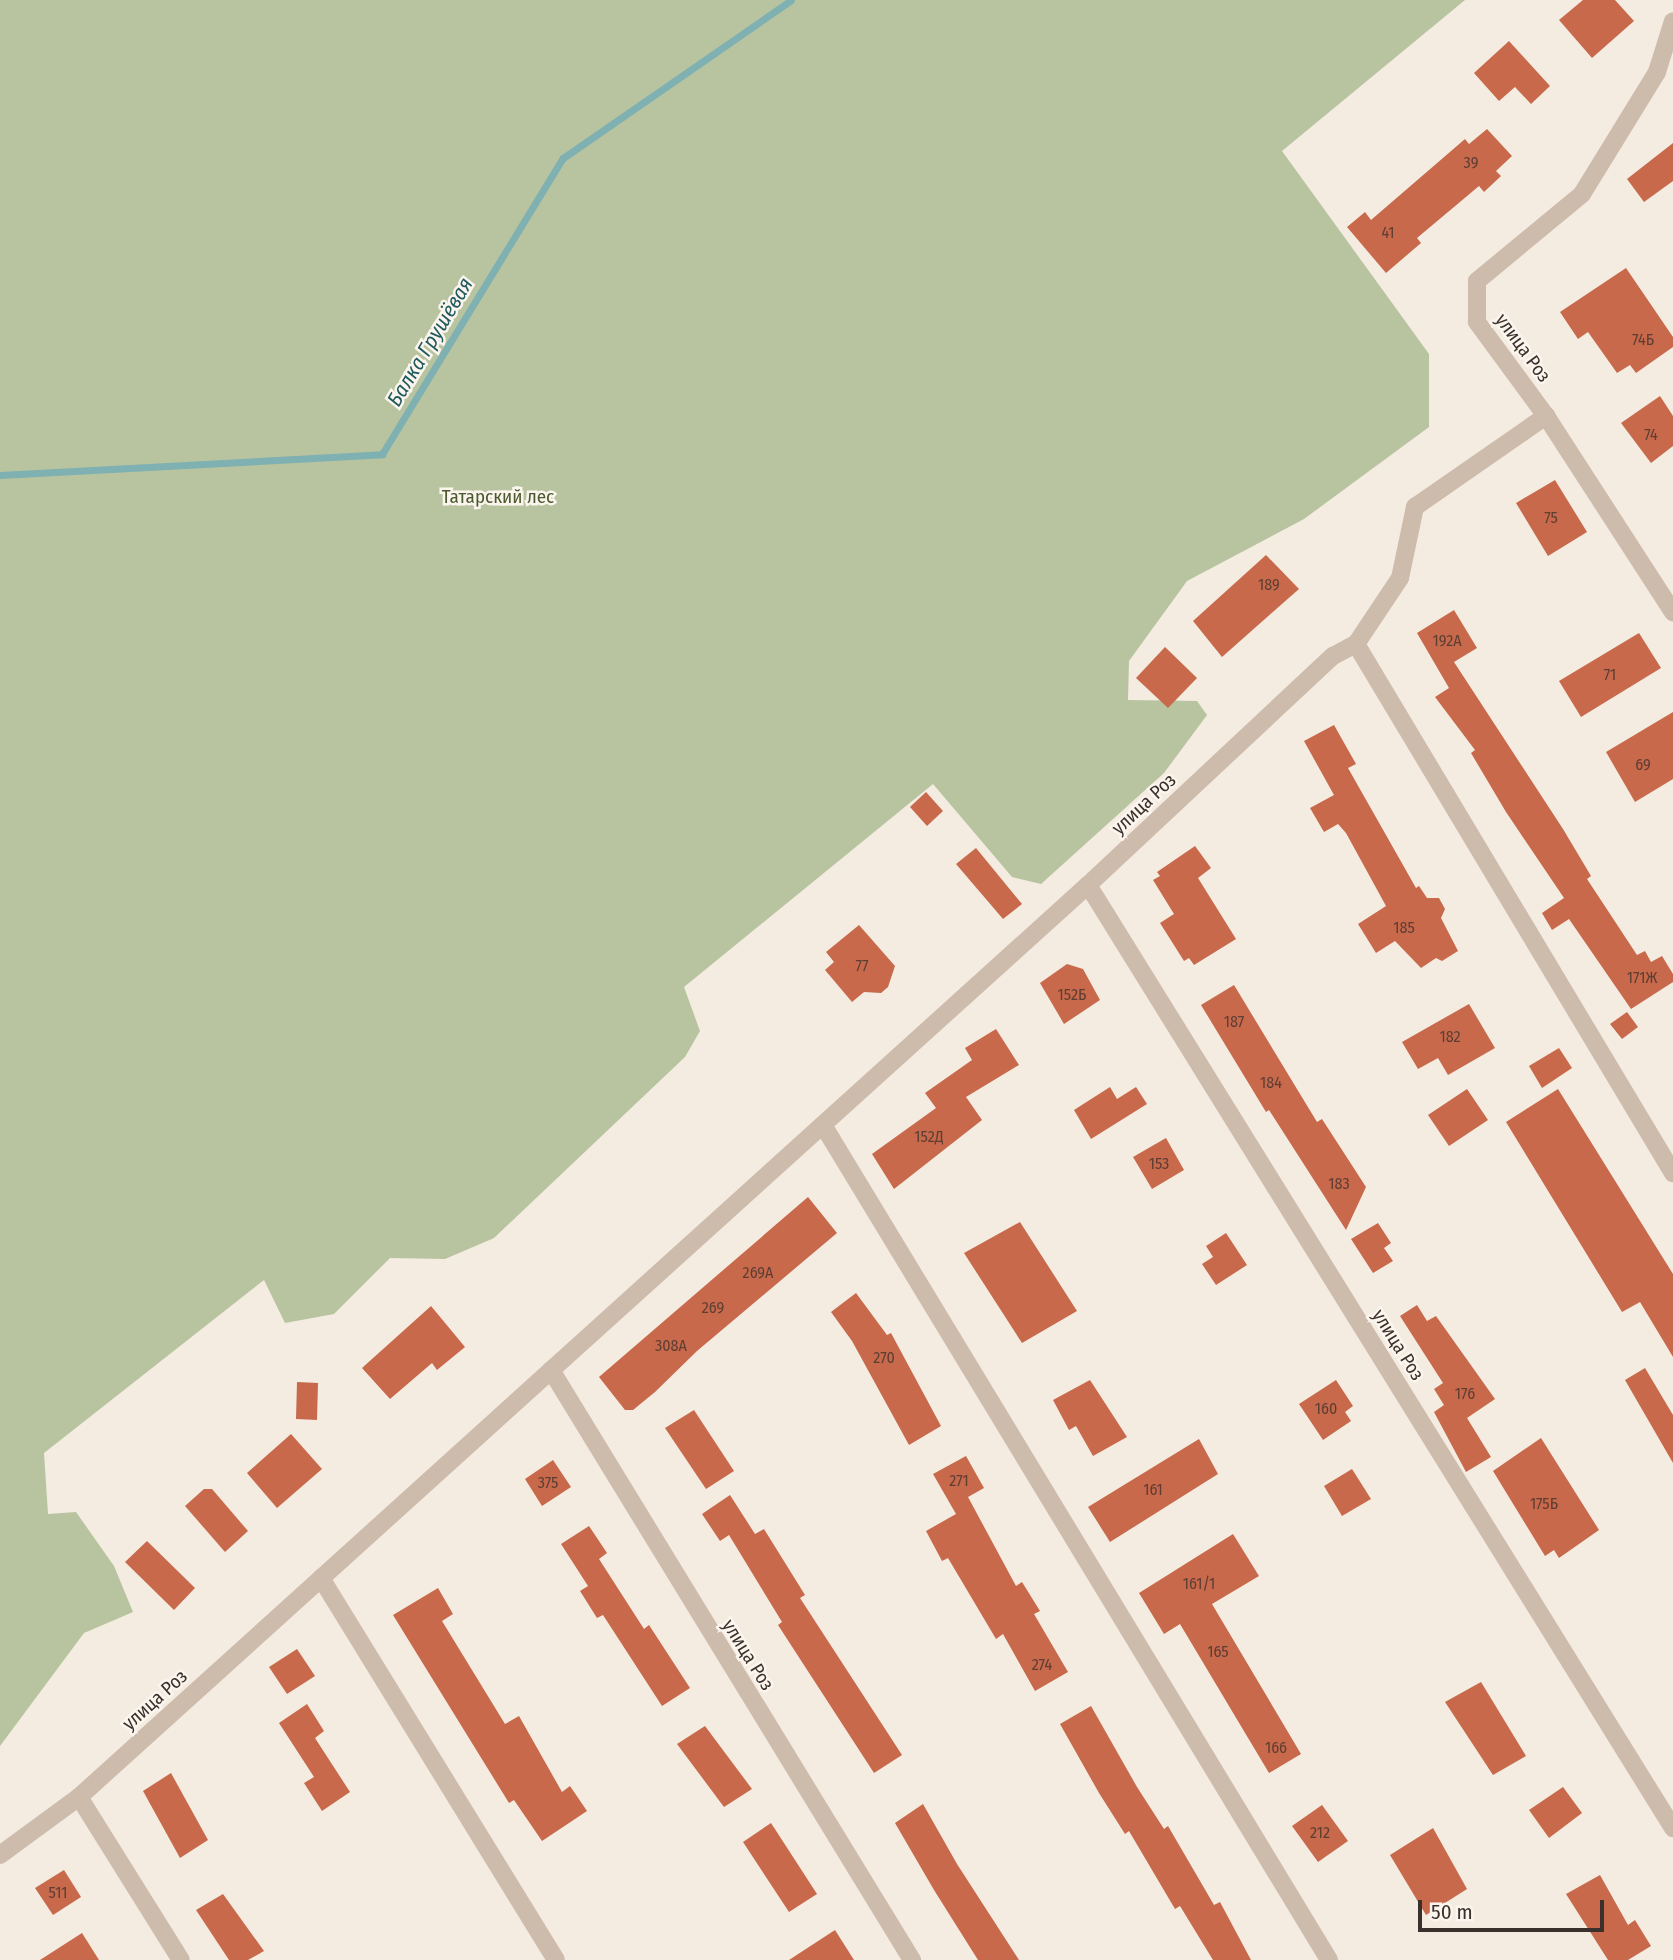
<!DOCTYPE html>
<meta charset="utf-8">
<style>
body{margin:0}
#map{position:relative;width:1673px;height:1960px;overflow:hidden;background:#f4ebe1;font-family:"Fira Sans Condensed",sans-serif}
div>[style]{position:absolute}
[style*='--x']{left:calc(var(--x)*1px);top:calc(var(--y)*1px);width:calc(var(--w)*1px);rotate:calc(var(--a)*1deg)}
.green>*{inset:0;background:#b8c4a0}
.stream>*{height:7px;margin:-3.5px;padding:0 3.5px;transform-origin:3.5px;border-radius:3.5px;background:#7fb0b2}
.building>*{inset:0;background:#c8694b}
.street>*{height:18px;margin:-9px;padding:0 9px;transform-origin:9px;border-radius:9px;background:#cdbbac}
span{translate:-50% -50%;white-space:nowrap;text-align:center;line-height:1.15;-webkit-text-stroke:5px #fbf5ee;paint-order:stroke}
.number-label{font-size:16px;color:#5e3e33}
.number-label span{-webkit-text-stroke-width:0}
.street-label{font-size:19px;color:#3b302b}
.park-label{font-size:19px;color:#4a5a2e}
.water-label{font-size:21px;color:#1f5a5e;font-style:italic}
.scale{position:absolute;left:1418px;top:1900px;width:186px;height:32px;box-sizing:border-box;border:4px solid #3b302b;border-top:0;padding-left:9px;font-size:21px;line-height:24px;white-space:nowrap;color:#3b302b;-webkit-text-stroke:5px #fbf5ee;paint-order:stroke}
</style>
<div id="map">
<div class="green">
<div style="clip-path:polygon(0 0,1465px 0,1282px 151px,1429px 354px,1429px 427px,1304px 519px,1187px 581px,1129px 661px,1128px 700px,1197px 701px,1207px 715px,1164px 773px,1041px 884px,1012px 877px,933px 784px,684px 987px,700px 1031px,685px 1057px,494px 1238px,445px 1259px,390px 1258px,334px 1314px,285px 1323px,264px 1280px,44px 1453px,48px 1514px,76px 1512px,114px 1566px,133px 1612px,84px 1633px,0 1746px)"></div>
</div>
<div class="stream">
<div style="--x:0;--y:475;--w:383;--a:-3.1"></div>
<div style="--x:382;--y:454;--w:347;--a:-58.6"></div>
<div style="--x:563;--y:158;--w:277;--a:-34.7"></div>
</div>
<div class="building">
<div style="clip-path:polygon(1583px 0,1615px 0,1634px 21px,1592px 58px,1559px 20px)"></div>
<div style="clip-path:polygon(1509px 41px,1550px 86px,1531px 104px,1515px 87px,1499px 101px,1474px 73px)"></div>
<div style="clip-path:polygon(1487px 129px,1512px 156px,1496px 171px,1501px 176px,1484px 192px,1479px 186px,1417px 238px,1421px 243px,1386px 273px,1347px 227px,1365px 212px,1371px 220px,1465px 139px,1469px 144px)"></div>
<div style="clip-path:polygon(1673px 143px,1673px 181px,1644px 202px,1627px 179px)"></div>
<div style="clip-path:polygon(1626px 268px,1673px 337px,1673px 347px,1636px 373px,1630px 365px,1617px 373px,1588px 332px,1578px 339px,1560px 312px)"></div>
<div style="clip-path:polygon(1660px 396px,1673px 416px,1673px 446px,1651px 463px,1621px 423px)"></div>
<div style="clip-path:polygon(1555px 480px,1587px 532px,1548px 556px,1516px 503px)"></div>
<div style="clip-path:polygon(1266px 555px,1299px 589px,1222px 657px,1193px 621px)"></div>
<div style="clip-path:polygon(1454px 610px,1477px 648px,1454px 662px,1563px 829px,1591px 876px,1587px 879px,1637px 955px,1645px 951px,1651px 962px,1662px 956px,1673px 974px,1673px 982px,1631px 1009px,1569px 919px,1552px 930px,1542px 913px,1564px 898px,1506px 812px,1471px 753px,1475px 750px,1435px 697px,1449px 688px,1417px 633px)"></div>
<div style="clip-path:polygon(1639px 633px,1661px 668px,1581px 717px,1559px 681px)"></div>
<div style="clip-path:polygon(1165px 647px,1197px 678px,1168px 708px,1136px 678px)"></div>
<div style="clip-path:polygon(1673px 712px,1673px 779px,1635px 802px,1606px 752px)"></div>
<div style="clip-path:polygon(1334px 725px,1356px 764px,1348px 768px,1416px 888px,1419px 886px,1427px 898px,1439px 898px,1445px 909px,1441px 918px,1458px 951px,1442px 961px,1436px 958px,1421px 968px,1395px 941px,1376px 953px,1358px 924px,1386px 906px,1346px 833px,1338px 824px,1324px 832px,1310px 808px,1334px 795px,1304px 741px)"></div>
<div style="clip-path:polygon(926px 792px,943px 811px,927px 826px,910px 807px)"></div>
<div style="clip-path:polygon(1195px 846px,1211px 868px,1198px 878px,1236px 939px,1194px 965px,1189px 958px,1184px 961px,1160px 923px,1174px 914px,1153px 880px,1160px 876px,1157px 872px)"></div>
<div style="clip-path:polygon(976px 848px,1022px 904px,1003px 919px,956px 864px)"></div>
<div style="clip-path:polygon(859px 925px,895px 966px,888px 987px,881px 993px,864px 992px,852px 1002px,825px 970px,834px 962px,826px 952px)"></div>
<div style="clip-path:polygon(1067px 964px,1083px 969px,1100px 1000px,1064px 1024px,1040px 983px)"></div>
<div style="clip-path:polygon(1234px 985px,1317px 1122px,1322px 1119px,1366px 1187px,1346px 1230px,1269px 1110px,1266px 1112px,1201px 1005px)"></div>
<div style="clip-path:polygon(1469px 1004px,1495px 1048px,1448px 1075px,1438px 1058px,1418px 1069px,1402px 1042px)"></div>
<div style="clip-path:polygon(1627px 1012px,1638px 1027px,1622px 1039px,1610px 1024px)"></div>
<div style="clip-path:polygon(996px 1029px,1019px 1065px,966px 1097px,982px 1120px,894px 1189px,872px 1154px,936px 1108px,925px 1093px,972px 1060px,965px 1048px)"></div>
<div style="clip-path:polygon(1559px 1048px,1572px 1068px,1542px 1088px,1529px 1066px)"></div>
<div style="clip-path:polygon(1110px 1087px,1117px 1099px,1136px 1087px,1147px 1104px,1091px 1139px,1074px 1110px)"></div>
<div style="clip-path:polygon(1467px 1089px,1488px 1120px,1449px 1146px,1428px 1115px)"></div>
<div style="clip-path:polygon(1558px 1089px,1673px 1274px,1673px 1357px,1640px 1302px,1622px 1312px,1506px 1122px)"></div>
<div style="clip-path:polygon(1166px 1138px,1184px 1170px,1152px 1189px,1133px 1157px)"></div>
<div style="clip-path:polygon(808px 1197px,837px 1233px,697px 1351px,655px 1392px,633px 1410px,625px 1410px,599px 1377px)"></div>
<div style="clip-path:polygon(1020px 1222px,1077px 1311px,1022px 1343px,964px 1253px)"></div>
<div style="clip-path:polygon(1378px 1223px,1391px 1243px,1384px 1248px,1393px 1261px,1373px 1273px,1351px 1239px)"></div>
<div style="clip-path:polygon(1226px 1233px,1247px 1265px,1216px 1285px,1202px 1264px,1213px 1257px,1206px 1246px)"></div>
<div style="clip-path:polygon(856px 1293px,887px 1335px,891px 1333px,941px 1426px,909px 1445px,852px 1341px,831px 1312px)"></div>
<div style="clip-path:polygon(1417px 1305px,1427px 1321px,1436px 1316px,1495px 1399px,1467px 1418px,1491px 1457px,1466px 1472px,1434px 1412px,1444px 1405px,1434px 1389px,1443px 1383px,1400px 1316px)"></div>
<div style="clip-path:polygon(431px 1306px,465px 1347px,437px 1370px,432px 1363px,390px 1399px,362px 1368px)"></div>
<div style="clip-path:polygon(1645px 1368px,1673px 1415px,1673px 1463px,1625px 1380px)"></div>
<div style="clip-path:polygon(1090px 1380px,1127px 1437px,1093px 1456px,1076px 1426px,1069px 1430px,1053px 1400px)"></div>
<div style="clip-path:polygon(1336px 1380px,1353px 1406px,1345px 1412px,1351px 1421px,1323px 1440px,1299px 1404px)"></div>
<div style="clip-path:polygon(297px 1382px,318px 1383px,317px 1420px,296px 1419px)"></div>
<div style="clip-path:polygon(694px 1410px,734px 1471px,706px 1489px,665px 1428px)"></div>
<div style="clip-path:polygon(291px 1434px,322px 1469px,277px 1508px,247px 1473px)"></div>
<div style="clip-path:polygon(1541px 1438px,1599px 1530px,1559px 1558px,1554px 1550px,1545px 1556px,1493px 1471px)"></div>
<div style="clip-path:polygon(1199px 1439px,1218px 1474px,1110px 1542px,1088px 1507px)"></div>
<div style="clip-path:polygon(966px 1456px,984px 1488px,968px 1497px,1016px 1586px,1022px 1582px,1040px 1611px,1034px 1614px,1068px 1672px,1035px 1691px,1003px 1634px,996px 1639px,948px 1558px,942px 1561px,926px 1531px,956px 1514px,933px 1474px)"></div>
<div style="clip-path:polygon(553px 1460px,571px 1487px,542px 1506px,525px 1479px)"></div>
<div style="clip-path:polygon(1352px 1469px,1371px 1499px,1342px 1516px,1324px 1486px)"></div>
<div style="clip-path:polygon(204px 1489px,212px 1489px,248px 1531px,225px 1552px,185px 1506px)"></div>
<div style="clip-path:polygon(730px 1495px,755px 1534px,764px 1529px,805px 1595px,800px 1598px,902px 1755px,874px 1773px,778px 1625px,782px 1622px,729px 1535px,720px 1541px,702px 1514px)"></div>
<div style="clip-path:polygon(589px 1526px,607px 1553px,599px 1559px,644px 1629px,649px 1625px,690px 1688px,662px 1706px,603px 1615px,597px 1618px,580px 1591px,588px 1586px,561px 1544px)"></div>
<div style="clip-path:polygon(1233px 1534px,1259px 1576px,1212px 1604px,1301px 1754px,1269px 1773px,1180px 1624px,1164px 1634px,1139px 1593px)"></div>
<div style="clip-path:polygon(147px 1541px,195px 1588px,174px 1610px,125px 1562px)"></div>
<div style="clip-path:polygon(438px 1588px,453px 1614px,442px 1621px,505px 1724px,519px 1716px,562px 1792px,570px 1786px,587px 1811px,542px 1841px,514px 1800px,509px 1803px,393px 1615px)"></div>
<div style="clip-path:polygon(297px 1649px,315px 1676px,287px 1694px,269px 1667px)"></div>
<div style="clip-path:polygon(1481px 1682px,1526px 1756px,1493px 1775px,1445px 1702px)"></div>
<div style="clip-path:polygon(307px 1704px,324px 1731px,315px 1738px,350px 1792px,322px 1811px,304px 1783px,314px 1777px,279px 1723px)"></div>
<div style="clip-path:polygon(1091px 1706px,1137px 1787px,1164px 1829px,1168px 1826px,1214px 1905px,1220px 1902px,1251px 1960px,1213px 1960px,1180px 1906px,1175px 1909px,1129px 1831px,1125px 1834px,1099px 1793px,1060px 1724px)"></div>
<div style="clip-path:polygon(705px 1726px,752px 1789px,724px 1807px,677px 1744px)"></div>
<div style="clip-path:polygon(171px 1773px,208px 1840px,180px 1858px,143px 1791px)"></div>
<div style="clip-path:polygon(1563px 1787px,1582px 1813px,1549px 1838px,1529px 1810px)"></div>
<div style="clip-path:polygon(923px 1804px,957px 1864px,1019px 1960px,978px 1960px,934px 1890px,895px 1823px)"></div>
<div style="clip-path:polygon(1322px 1805px,1348px 1841px,1318px 1862px,1292px 1826px)"></div>
<div style="clip-path:polygon(771px 1823px,817px 1894px,789px 1912px,743px 1842px)"></div>
<div style="clip-path:polygon(1433px 1828px,1467px 1889px,1426px 1915px,1390px 1855px)"></div>
<div style="clip-path:polygon(64px 1870px,81px 1897px,53px 1915px,35px 1888px)"></div>
<div style="clip-path:polygon(1600px 1875px,1628px 1925px,1635px 1920px,1651px 1946px,1628px 1960px,1608px 1960px,1566px 1894px)"></div>
<div style="clip-path:polygon(223px 1894px,264px 1951px,248px 1960px,229px 1960px,196px 1910px)"></div>
<div style="clip-path:polygon(835px 1930px,854px 1960px,789px 1960px)"></div>
<div style="clip-path:polygon(82px 1933px,99px 1960px,40px 1960px)"></div>
</div>
<div class="street">
<div style="--x:1546;--y:416;--w:234;--a:57.1"></div>
<div style="--x:1356;--y:644;--w:617;--a:59.07"></div>
<div style="--x:1088;--y:885;--w:1110;--a:58.19"></div>
<div style="--x:823;--y:1125;--w:976;--a:58.78"></div>
<div style="--x:551;--y:1370;--w:692;--a:58.54"></div>
<div style="--x:321;--y:1578;--w:448;--a:58.4"></div>
<div style="--x:79;--y:1797;--w:192;--a:58"></div>
<div style="--x:0;--y:1855;--w:98;--a:-36.3"></div>
<div style="--x:79;--y:1797;--w:1360;--a:-42.11"></div>
<div style="--x:1088;--y:885;--w:335;--a:-43.1"></div>
<div style="--x:1333;--y:656;--w:26;--a:-28"></div>
<div style="--x:1356;--y:644;--w:79;--a:-56.3"></div>
<div style="--x:1400;--y:578;--w:73;--a:-78.1"></div>
<div style="--x:1415;--y:507;--w:160;--a:-34.8"></div>
<div style="--x:1546;--y:416;--w:117;--a:-126.3"></div>
<div style="--x:1477;--y:322;--w:41;--a:-90"></div>
<div style="--x:1477;--y:281;--w:136;--a:-39.6"></div>
<div style="--x:1582;--y:194;--w:143;--a:-58.4"></div>
<div style="--x:1657;--y:72;--w:53;--a:-72.6"></div>
</div>
<div class="number-label">
<span style="left:1471px;top:163px">39</span>
<span style="left:1388px;top:233px">41</span>
<span style="left:1643px;top:340px">74Б</span>
<span style="left:1651px;top:435px">74</span>
<span style="left:1551px;top:518px">75</span>
<span style="left:1269px;top:585px">189</span>
<span style="left:1447px;top:641px">192А</span>
<span style="left:1610px;top:675px">71</span>
<span style="left:1643px;top:765px">69</span>
<span style="left:1404px;top:928px">185</span>
<span style="left:862px;top:966px">77</span>
<span style="left:1642px;top:978px">171Ж</span>
<span style="left:1072px;top:995px">152Б</span>
<span style="left:1234px;top:1022px">187</span>
<span style="left:1450px;top:1037px">182</span>
<span style="left:1271px;top:1083px">184</span>
<span style="left:929px;top:1137px">152Д</span>
<span style="left:1159px;top:1164px">153</span>
<span style="left:1339px;top:1184px">183</span>
<span style="left:758px;top:1273px">269А</span>
<span style="left:713px;top:1308px">269</span>
<span style="left:671px;top:1346px">308А</span>
<span style="left:884px;top:1358px">270</span>
<span style="left:1465px;top:1394px">176</span>
<span style="left:1326px;top:1409px">160</span>
<span style="left:959px;top:1481px">271</span>
<span style="left:548px;top:1483px">375</span>
<span style="left:1153px;top:1490px">161</span>
<span style="left:1544px;top:1504px">175Б</span>
<span style="left:1199px;top:1584px">161/1</span>
<span style="left:1218px;top:1652px">165</span>
<span style="left:1042px;top:1665px">274</span>
<span style="left:1276px;top:1748px">166</span>
<span style="left:1320px;top:1833px">212</span>
<span style="left:58px;top:1893px">511</span>
</div>
<div class="street-label">
<span style="left:1523px;top:348px;rotate:54deg">улица Роз</span>
<span style="left:1144px;top:804px;rotate:-43deg">улица Роз</span>
<span style="left:1398px;top:1345px;rotate:58deg">улица Роз</span>
<span style="left:748px;top:1655px;rotate:58deg">улица Роз</span>
<span style="left:155px;top:1700px;rotate:-42deg">улица Роз</span>
</div>
<div class="park-label">
<span style="left:498px;top:497px">Татарский лес</span>
</div>
<div class="water-label">
<span style="left:430px;top:342px;rotate:-59deg">Балка Грушёвая</span>
</div>
<div class="scale">50 m</div>
</div>
